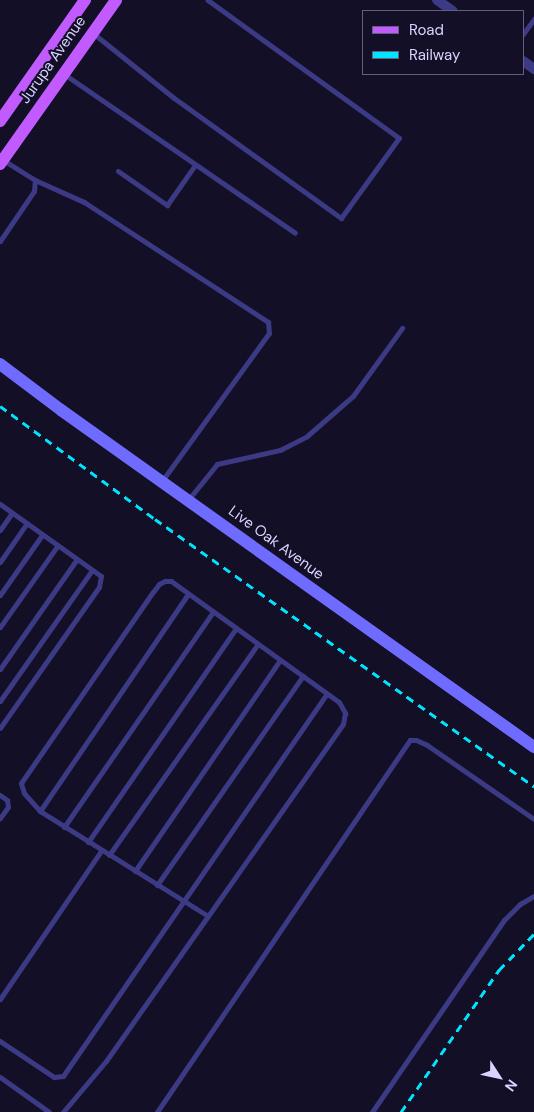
<!DOCTYPE html>
<style>
body{margin:0}
#map{position:relative;width:534px;height:1112px;overflow:hidden;background:#130f26;font-family:"DM Sans",sans-serif}
div>[style]{position:absolute}
[style*='--x']{left:calc(var(--x)*1px);top:calc(var(--y)*1px);width:calc(var(--w)*1px);rotate:calc(var(--a)*1deg)}
.lane>*{height:5px;margin:-2.5px;padding:0 2.5px;transform-origin:2.5px;border-radius:2.5px;background:#3d3a85}
.street>*{height:10px;margin:-5px;padding:0 5px;transform-origin:5px;border-radius:5px;background:#3d3a85}
.secondary>*{height:12px;margin:-6px;padding:0 6px;transform-origin:6px;border-radius:6px;background:#6f6bff}
.primary>*{height:12px;margin:-6px;padding:0 6px;transform-origin:6px;border-radius:6px;background:#c25bff}
.rail>*{height:3px;margin-top:-1.5px;transform-origin:0;background:repeating-linear-gradient(90deg,#00e5ff 0 8px,transparent 0 14px)}
span{translate:-50% -50%;white-space:nowrap;text-align:center;line-height:1.15;-webkit-text-stroke:4px #130f26;paint-order:stroke}
.street-label{font-size:15px;color:#d9d4ff}
.legend{position:absolute;left:362px;top:10px;width:162px;height:65px;box-sizing:border-box;background:#130f26;border:1px solid #625e7d;margin:0;padding:6px 9px;list-style:none;font-size:15px;color:#d9d4ff}
.legend li{display:flex;align-items:center;gap:10px;height:25px}
.legend b{width:25px;border:1px solid #625e7d}
.north{position:absolute;left:474px;top:1052px;width:50px;height:50px;-webkit-text-stroke:4px #130f26;paint-order:stroke;rotate:125deg;font-size:14px;font-weight:700;line-height:20px;text-align:center;color:#d9d4ff}
.north::after{content:'';display:block;margin:auto;width:18px;height:22px;background:#d9d4ff;clip-path:polygon(50% 0,100% 100%,50% 72%,0 100%)}
</style>
<div id="map">
<div class="lane">
<div style="--x:94;--y:34;--w:102;--a:38.7"></div>
<div style="--x:174;--y:98;--w:206;--a:35.7"></div>
<div style="--x:341;--y:218;--w:99;--a:-54.1"></div>
<div style="--x:399;--y:138;--w:236;--a:-144.2"></div>
<div style="--x:523;--y:34;--w:19;--a:-54"></div>
<div style="--x:64;--y:74;--w:280;--a:34.5"></div>
<div style="--x:118;--y:171;--w:60;--a:34.8"></div>
<div style="--x:167;--y:205;--w:49;--a:-55"></div>
<div style="--x:35;--y:180;--w:54;--a:24.2"></div>
<div style="--x:84;--y:202;--w:220;--a:33.1"></div>
<div style="--x:268;--y:322;--w:11;--a:85"></div>
<div style="--x:269;--y:333;--w:183;--a:125.9"></div>
<div style="--x:0;--y:241;--w:60;--a:-55.8"></div>
<div style="--x:34;--y:191;--w:11;--a:-85"></div>
<div style="--x:35;--y:180;--w:38;--a:-148"></div>
<div style="--x:188;--y:500;--w:46;--a:-51.1"></div>
<div style="--x:217;--y:464;--w:65;--a:-12.5"></div>
<div style="--x:280;--y:450;--w:30;--a:-27"></div>
<div style="--x:307;--y:436;--w:61;--a:-41"></div>
<div style="--x:353;--y:396;--w:84;--a:-54.2"></div>
<div style="--x:0;--y:504;--w:124;--a:35.5"></div>
<div style="--x:101;--y:576;--w:11;--a:100"></div>
<div style="--x:99;--y:587;--w:172;--a:125.1"></div>
<div style="--x:0;--y:530;--w:21;--a:-55"></div>
<div style="--x:0;--y:562;--w:47;--a:-55.3"></div>
<div style="--x:0;--y:595;--w:73;--a:-55"></div>
<div style="--x:0;--y:627;--w:100;--a:-54.7"></div>
<div style="--x:0;--y:669;--w:134;--a:-55"></div>
<div style="--x:0;--y:701;--w:160;--a:-54.9"></div>
<div style="--x:0;--y:795;--w:9;--a:36"></div>
<div style="--x:7;--y:800;--w:7;--a:82"></div>
<div style="--x:8;--y:807;--w:14;--a:126"></div>
<div style="--x:40;--y:811;--w:263;--a:-55.7"></div>
<div style="--x:64;--y:827;--w:262;--a:-55.3"></div>
<div style="--x:88;--y:842;--w:260;--a:-55.3"></div>
<div style="--x:109;--y:855;--w:258;--a:-54.8"></div>
<div style="--x:135;--y:871;--w:256;--a:-55.5"></div>
<div style="--x:157;--y:885;--w:255;--a:-55.1"></div>
<div style="--x:0;--y:999;--w:179;--a:-55.7"></div>
<div style="--x:0;--y:1041;--w:65;--a:33.7"></div>
<div style="--x:54;--y:1077;--w:9;--a:-6"></div>
<div style="--x:63;--y:1076;--w:464;--a:-55.4"></div>
<div style="--x:0;--y:1077;--w:60;--a:35.5"></div>
<div style="--x:63;--y:1112;--w:67;--a:-49.9"></div>
<div style="--x:106;--y:1061;--w:177;--a:-54.9"></div>
<div style="--x:208;--y:916;--w:198;--a:-148"></div>
<div style="--x:40;--y:811;--w:24;--a:-132"></div>
<div style="--x:24;--y:793;--w:10;--a:-107"></div>
<div style="--x:21;--y:783;--w:232;--a:-55.4"></div>
<div style="--x:153;--y:592;--w:10;--a:-53"></div>
<div style="--x:159;--y:584;--w:7;--a:-27"></div>
<div style="--x:165;--y:581;--w:6;--a:0"></div>
<div style="--x:171;--y:581;--w:207;--a:35.8"></div>
<div style="--x:339;--y:702;--w:13;--a:61"></div>
<div style="--x:345;--y:713;--w:11;--a:100"></div>
<div style="--x:343;--y:724;--w:235;--a:125.1"></div>
<div style="--x:157;--y:1112;--w:450;--a:-55.8"></div>
<div style="--x:410;--y:740;--w:6;--a:0"></div>
<div style="--x:416;--y:740;--w:12;--a:24"></div>
<div style="--x:427;--y:745;--w:130;--a:34.7"></div>
<div style="--x:372;--y:1112;--w:233;--a:-55.5"></div>
<div style="--x:504;--y:920;--w:23;--a:-45"></div>
<div style="--x:520;--y:904;--w:16;--a:-30"></div>
</div>
<div class="street">
<div style="--x:437;--y:0;--w:19;--a:35"></div>
<div style="--x:523;--y:61;--w:14;--a:36"></div>
</div>
<div class="secondary">
<div style="--x:0;--y:364;--w:76;--a:37"></div>
<div style="--x:61;--y:410;--w:581;--a:35.47"></div>
</div>
<div class="primary">
<div style="--x:0;--y:121;--w:148;--a:-54.9"></div>
<div style="--x:0;--y:164;--w:201;--a:-54.7"></div>
</div>
<div class="rail">
<div style="--x:0;--y:406;--w:192;--a:36.1"></div>
<div style="--x:155;--y:519;--w:464;--a:35.2"></div>
<div style="--x:401;--y:1112;--w:173;--a:-55.4"></div>
<div style="--x:499;--y:970;--w:50;--a:-45.8"></div>
</div>
<div class="street-label">
<span style="left:53px;top:60px;rotate:-55deg">Jurupa Avenue</span>
<span style="left:276px;top:543px;rotate:36deg">Live Oak Avenue</span>
</div>
<ul class="legend">
<li><b style="height:6px;background:#c25bff"></b>Road</li>
<li><b style="height:6px;background:#00e5ff"></b>Railway</li>
</ul>
<div class="north">N</div>
</div>
